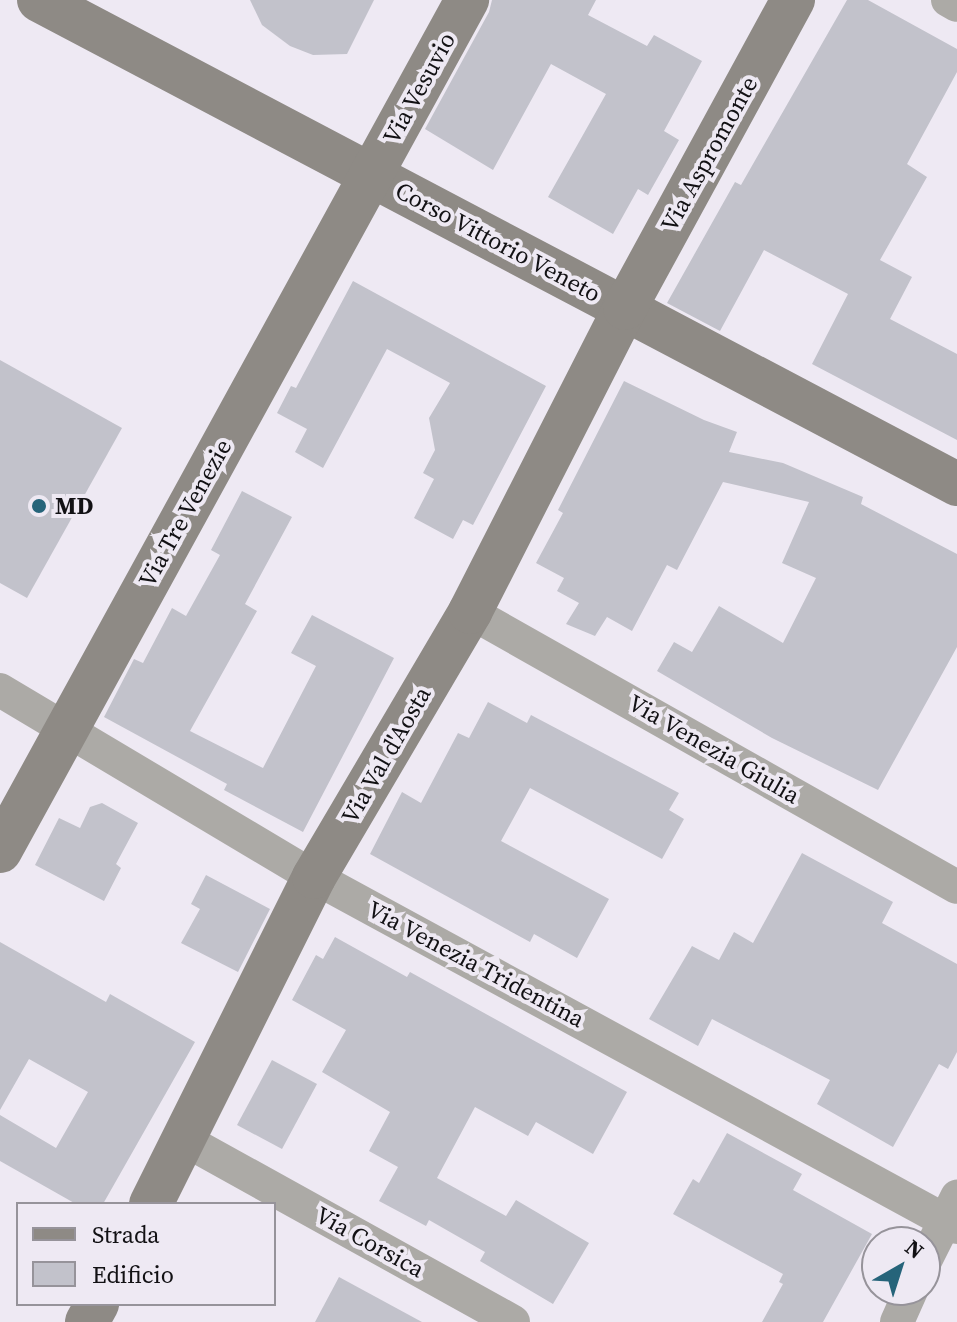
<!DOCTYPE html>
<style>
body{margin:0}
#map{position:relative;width:957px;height:1322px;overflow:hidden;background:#eee9f3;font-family:"Source Serif 4",serif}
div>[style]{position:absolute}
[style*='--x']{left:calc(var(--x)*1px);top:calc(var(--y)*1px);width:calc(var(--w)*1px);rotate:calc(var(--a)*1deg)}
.building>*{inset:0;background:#c2c2cb}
.street>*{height:34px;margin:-17px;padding:0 17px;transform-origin:17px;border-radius:17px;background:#acaaa6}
.secondary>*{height:44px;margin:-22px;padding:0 22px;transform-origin:22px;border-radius:22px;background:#8e8a85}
.dots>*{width:22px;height:22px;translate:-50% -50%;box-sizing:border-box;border:4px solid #eee9f3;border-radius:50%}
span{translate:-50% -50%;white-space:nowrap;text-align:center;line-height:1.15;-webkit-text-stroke:8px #eee9f3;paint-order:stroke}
.street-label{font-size:24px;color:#121114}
.poi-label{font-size:24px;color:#121114;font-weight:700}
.left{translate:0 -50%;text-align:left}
.legend{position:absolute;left:16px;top:1202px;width:260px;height:104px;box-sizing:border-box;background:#eee9f3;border:2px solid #96939a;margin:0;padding:10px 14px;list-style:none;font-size:24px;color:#121114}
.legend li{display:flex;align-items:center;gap:16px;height:40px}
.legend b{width:40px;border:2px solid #96939a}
.north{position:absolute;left:861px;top:1226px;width:80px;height:80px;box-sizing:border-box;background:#eee9f3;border:2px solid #96939a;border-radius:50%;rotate:39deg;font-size:22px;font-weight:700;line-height:32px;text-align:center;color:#121114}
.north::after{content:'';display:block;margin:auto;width:28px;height:36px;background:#26647a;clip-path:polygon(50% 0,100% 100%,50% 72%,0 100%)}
</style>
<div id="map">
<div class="building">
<div style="clip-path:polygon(250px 0,374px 0,347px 54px,313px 55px,290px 46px,262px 25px)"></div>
<div style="clip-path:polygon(492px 0,596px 0,588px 15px,647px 46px,654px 35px,702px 61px,664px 131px,679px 140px,648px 195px,638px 189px,613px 234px,548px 197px,606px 94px,551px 64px,493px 170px,425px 129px,489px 12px)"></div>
<div style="clip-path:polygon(847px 0,868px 0,957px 49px,957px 72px,907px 164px,927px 177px,880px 260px,912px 277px,890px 319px,957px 354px,957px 440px,812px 364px,848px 294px,764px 250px,720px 331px,667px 303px,735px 182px,741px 185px)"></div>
<div style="clip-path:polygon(353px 281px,546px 386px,473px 525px,463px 520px,453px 539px,414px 518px,434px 479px,423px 473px,435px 450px,429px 418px,450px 383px,387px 349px,323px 468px,295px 452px,307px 429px,277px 413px,291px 386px,296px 388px)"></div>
<div style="clip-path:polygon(0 360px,122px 428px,27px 598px,0 583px)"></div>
<div style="clip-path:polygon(624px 381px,704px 420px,737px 432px,729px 452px,783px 463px,863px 497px,861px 504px,957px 554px,957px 647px,878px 790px,772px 738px,657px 671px,674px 642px,692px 652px,719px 606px,783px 643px,816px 578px,782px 563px,809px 502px,723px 482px,677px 570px,667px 565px,632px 631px,607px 617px,595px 636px,566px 624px,579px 603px,557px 591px,564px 578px,536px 563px,563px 513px,558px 510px)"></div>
<div style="clip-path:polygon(242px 491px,292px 517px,245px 604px,257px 611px,190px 731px,263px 768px,316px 666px,291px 653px,312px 615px,394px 658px,303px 832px,224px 790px,227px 784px,104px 717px,134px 659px,143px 663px,172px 608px,186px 616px,220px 555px,211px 550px)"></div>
<div style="clip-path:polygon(488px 702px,527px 723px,531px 715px,679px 793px,669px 810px,684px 819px,662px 859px,530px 788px,501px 841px,609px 899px,577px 958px,534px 934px,530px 942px,370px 854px,402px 792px,421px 803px,458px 733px,469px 738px)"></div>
<div style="clip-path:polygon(102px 803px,138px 823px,116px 864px,121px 868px,104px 901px,35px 865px,59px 818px,80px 828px,90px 807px)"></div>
<div style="clip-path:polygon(802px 853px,893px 902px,882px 923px,957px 964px,957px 1052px,948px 1069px,939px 1064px,893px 1147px,817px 1104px,830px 1080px,712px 1019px,698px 1046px,649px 1019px,692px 946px,719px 960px,734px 932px,753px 943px)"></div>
<div style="clip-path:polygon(206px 875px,270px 909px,238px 972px,181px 943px,200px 909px,191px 904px)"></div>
<div style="clip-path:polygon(335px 937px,407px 977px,410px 972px,627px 1092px,593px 1154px,536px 1122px,528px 1136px,475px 1107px,437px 1178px,506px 1216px,516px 1200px,589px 1243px,553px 1304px,480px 1261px,485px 1252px,429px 1220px,426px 1226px,379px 1201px,398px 1167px,369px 1151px,390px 1112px,322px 1072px,346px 1030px,292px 1000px,316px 955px,323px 959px)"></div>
<div style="clip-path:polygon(0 942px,106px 1002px,110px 994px,195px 1042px,103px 1204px,76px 1204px,0 1161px,0 1115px,56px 1148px,88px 1092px,29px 1059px,0 1110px)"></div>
<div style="clip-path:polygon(272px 1060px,317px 1084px,282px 1149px,237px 1125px)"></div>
<div style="clip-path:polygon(727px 1133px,802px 1174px,793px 1190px,872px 1234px,823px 1322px,762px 1322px,783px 1284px,779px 1282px,783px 1274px,673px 1214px,693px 1179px,699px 1183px)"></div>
<div style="clip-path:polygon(339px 1277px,422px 1322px,315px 1322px)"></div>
</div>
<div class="street">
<div style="--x:948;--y:0;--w:10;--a:29"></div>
<div style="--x:470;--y:612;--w:559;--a:29.45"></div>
<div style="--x:0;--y:690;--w:365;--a:30.8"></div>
<div style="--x:314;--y:877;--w:732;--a:28.56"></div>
<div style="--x:185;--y:1140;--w:375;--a:29"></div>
<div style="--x:925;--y:1261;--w:72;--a:-63.4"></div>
<div style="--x:897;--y:1322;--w:35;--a:-66"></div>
</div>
<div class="secondary">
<div style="--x:39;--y:0;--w:1038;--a:27.8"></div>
<div style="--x:0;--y:851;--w:971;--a:-61.24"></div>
<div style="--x:151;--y:1204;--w:365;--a:-63.5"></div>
<div style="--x:314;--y:877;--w:308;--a:-59.5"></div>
<div style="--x:470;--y:612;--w:341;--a:-63"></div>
<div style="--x:625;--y:308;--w:351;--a:-61.4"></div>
<div style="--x:87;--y:1322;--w:21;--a:-61"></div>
</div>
<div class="dots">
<div style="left:39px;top:506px;background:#26647a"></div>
</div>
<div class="street-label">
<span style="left:419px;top:88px;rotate:-61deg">Via Vesuvio</span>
<span style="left:709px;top:154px;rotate:-61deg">Via Aspromonte</span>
<span style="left:498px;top:242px;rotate:28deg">Corso Vittorio Veneto</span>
<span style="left:185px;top:513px;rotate:-61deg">Via Tre Venezie</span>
<span style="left:714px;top:749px;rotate:30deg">Via Venezia Giulia</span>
<span style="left:386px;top:755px;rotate:-60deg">Via Val d'Aosta</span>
<span style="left:476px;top:964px;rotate:28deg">Via Venezia Tridentina</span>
<span style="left:370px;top:1242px;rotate:29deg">Via Corsica</span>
</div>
<div class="poi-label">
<span class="left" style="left:55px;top:506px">MD</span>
</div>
<ul class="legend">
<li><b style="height:10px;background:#8e8a85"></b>Strada</li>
<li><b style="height:22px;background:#c2c2cb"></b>Edificio</li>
</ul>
<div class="north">N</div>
</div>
